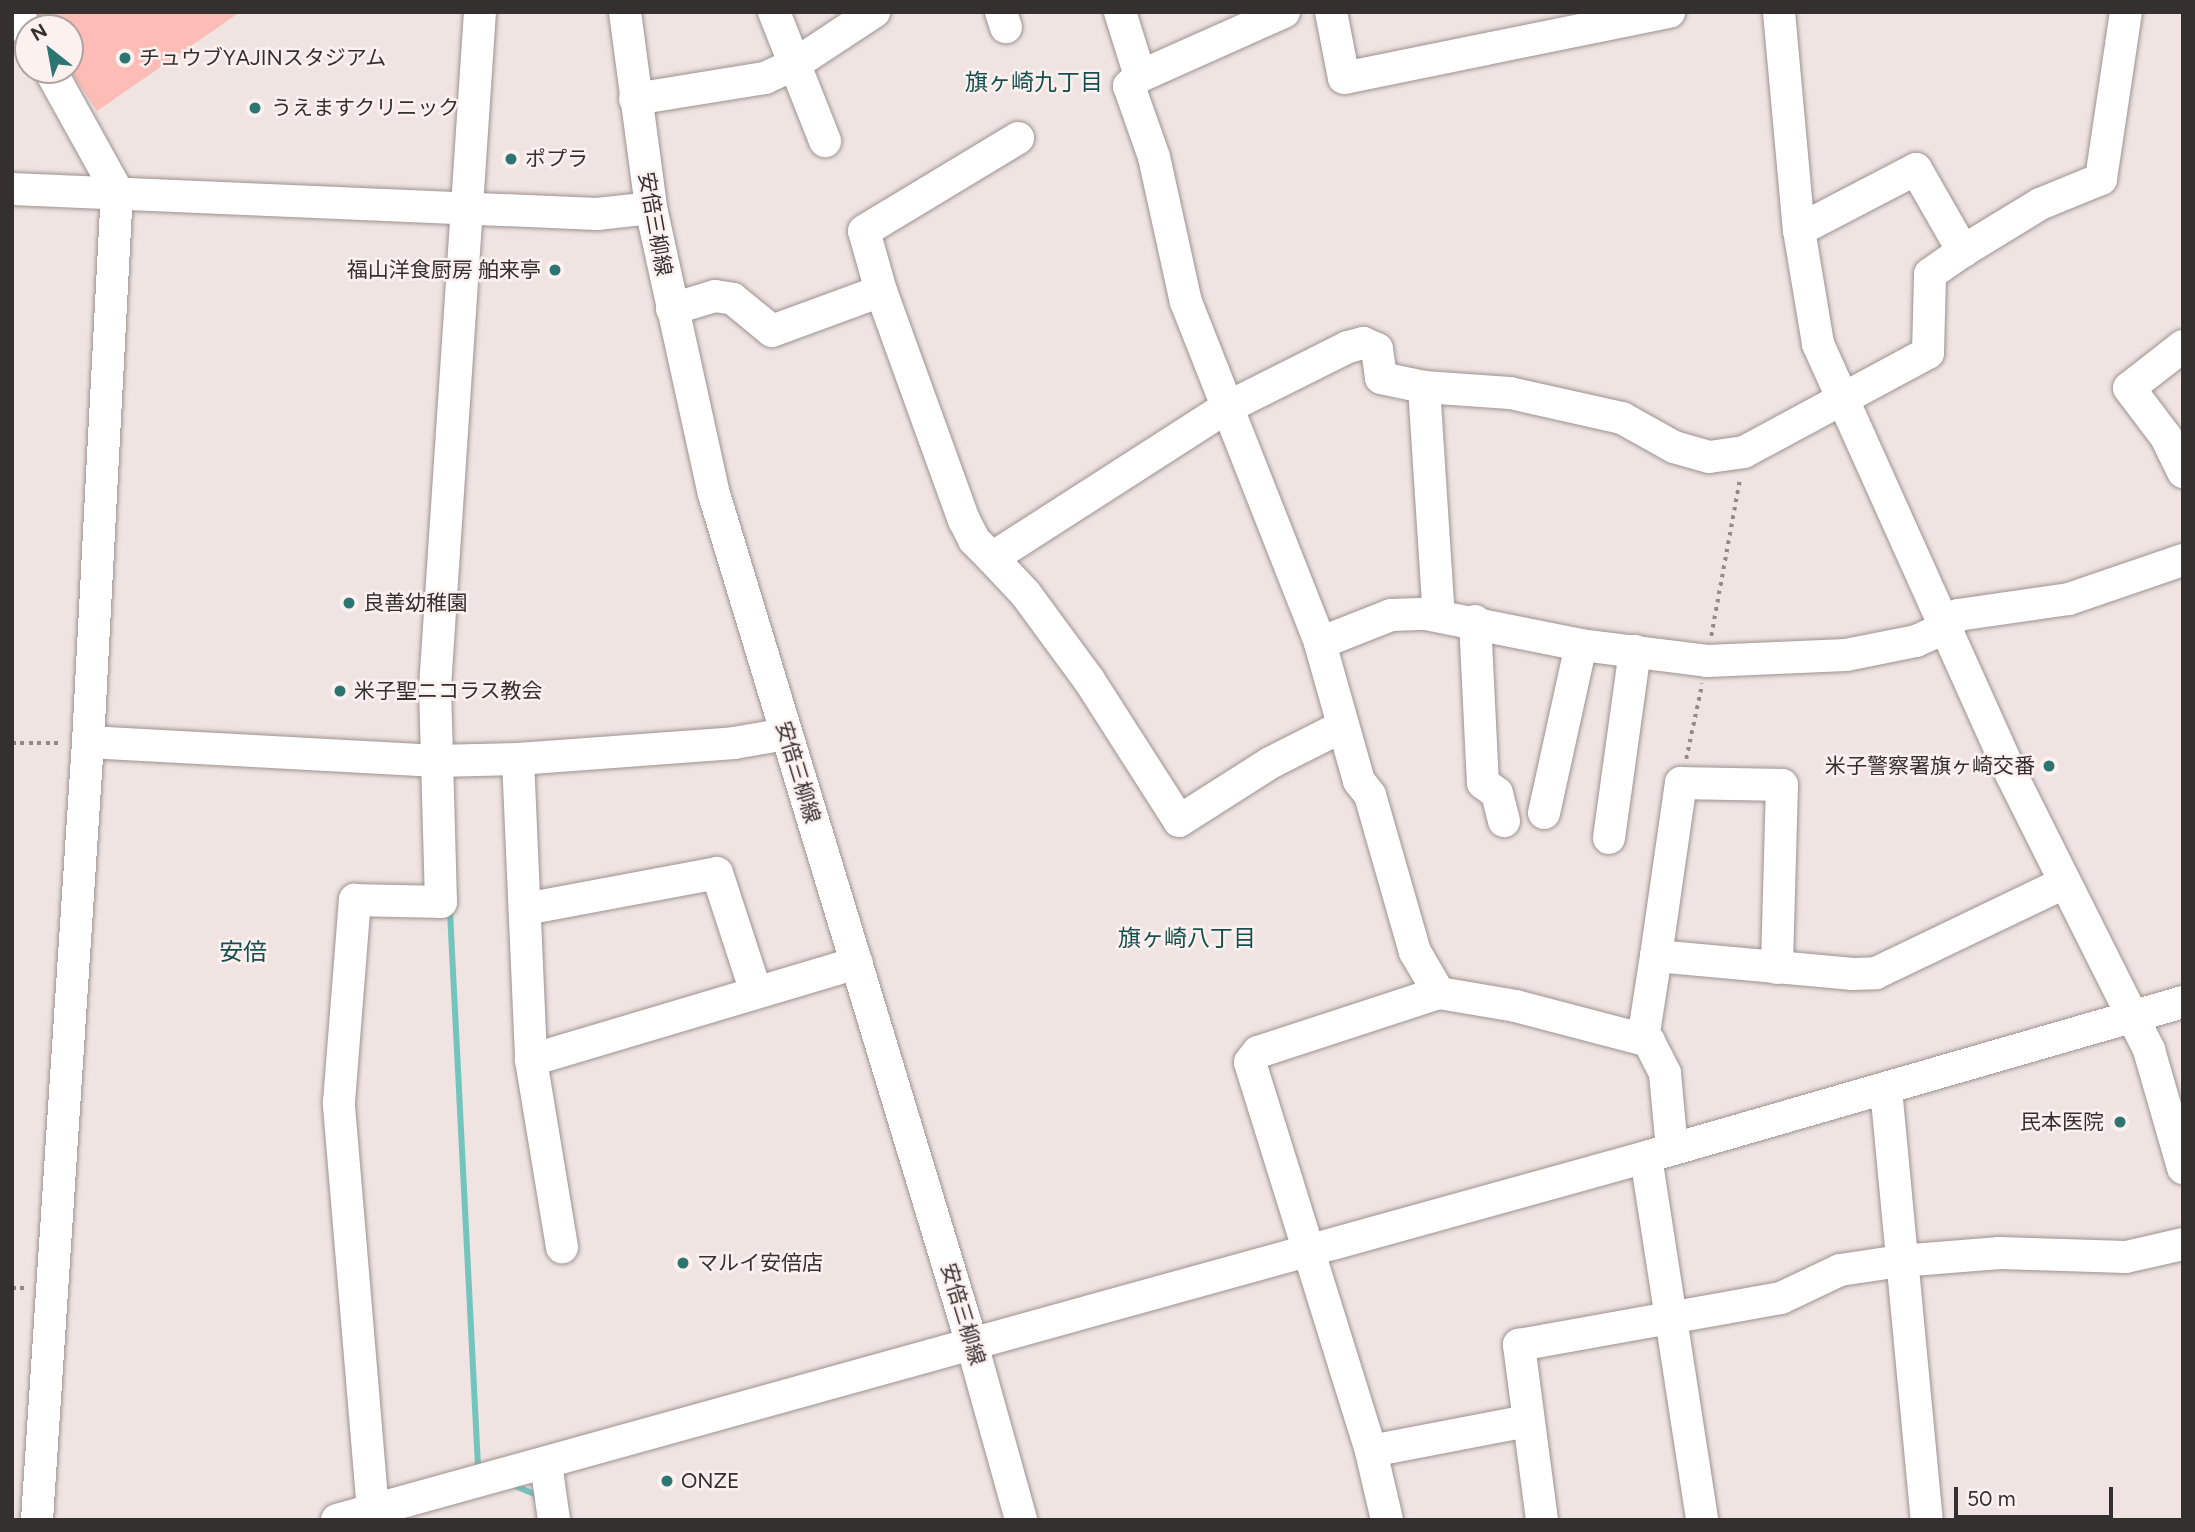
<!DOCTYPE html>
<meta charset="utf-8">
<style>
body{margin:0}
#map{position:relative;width:2195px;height:1532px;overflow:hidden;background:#efe4e2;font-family:Figtree,"Noto Sans JP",sans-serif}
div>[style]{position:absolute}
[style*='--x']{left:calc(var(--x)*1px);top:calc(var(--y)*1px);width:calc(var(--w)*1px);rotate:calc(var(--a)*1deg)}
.green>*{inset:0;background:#fdbcb5}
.stream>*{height:6px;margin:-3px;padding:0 3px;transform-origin:3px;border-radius:3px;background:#72c4bd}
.path>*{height:3.5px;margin-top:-1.75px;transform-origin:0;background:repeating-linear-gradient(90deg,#918a88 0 3.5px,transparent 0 8.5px)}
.roads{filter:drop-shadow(0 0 2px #9d9291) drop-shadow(0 0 2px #9d9291)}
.minor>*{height:32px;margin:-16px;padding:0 16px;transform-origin:16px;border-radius:16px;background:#fff}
.dots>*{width:19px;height:19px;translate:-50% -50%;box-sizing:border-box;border:4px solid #fdf1f0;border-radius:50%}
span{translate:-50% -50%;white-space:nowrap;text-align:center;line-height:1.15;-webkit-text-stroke:5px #fdf1f0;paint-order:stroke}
.poi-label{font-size:21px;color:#34302f}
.left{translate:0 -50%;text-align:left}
.right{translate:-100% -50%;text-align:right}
.street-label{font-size:21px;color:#34302f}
.neighbourhood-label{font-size:23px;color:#14504d}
.quarter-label{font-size:24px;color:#14504d}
.frame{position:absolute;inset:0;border:14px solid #34302f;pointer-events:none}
.north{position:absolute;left:14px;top:14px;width:70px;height:70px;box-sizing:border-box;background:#fdf1f0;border:2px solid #ada4a3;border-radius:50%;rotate:329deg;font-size:19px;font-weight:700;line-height:28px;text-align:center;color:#34302f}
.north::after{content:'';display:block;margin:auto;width:24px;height:32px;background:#2c7570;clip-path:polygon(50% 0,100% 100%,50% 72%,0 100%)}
.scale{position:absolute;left:1954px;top:1487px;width:159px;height:32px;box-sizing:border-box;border:4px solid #34302f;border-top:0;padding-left:9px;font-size:21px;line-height:24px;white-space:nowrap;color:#34302f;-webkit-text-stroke:5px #fdf1f0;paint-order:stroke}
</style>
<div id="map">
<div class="green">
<div style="clip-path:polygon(32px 12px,240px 12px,97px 111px,70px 70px,70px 28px,42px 28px)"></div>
</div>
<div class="stream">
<div style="--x:450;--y:912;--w:555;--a:87.11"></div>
<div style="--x:513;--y:1485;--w:25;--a:23"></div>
<div style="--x:536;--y:1495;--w:5;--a:79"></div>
</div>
<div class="path">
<div style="--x:1711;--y:636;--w:161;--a:-79.6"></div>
<div style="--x:12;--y:743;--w:51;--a:0"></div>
<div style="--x:1686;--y:759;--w:77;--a:-78"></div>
<div style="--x:12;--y:1288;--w:13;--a:0"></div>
</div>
<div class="roads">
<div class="minor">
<div style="--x:16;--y:12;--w:23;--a:59"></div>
<div style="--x:625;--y:12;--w:198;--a:82.4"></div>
<div style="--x:651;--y:208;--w:293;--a:77.6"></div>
<div style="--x:714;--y:494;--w:888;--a:73.12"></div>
<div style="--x:972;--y:1344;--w:183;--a:74.4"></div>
<div style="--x:774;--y:12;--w:139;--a:68.4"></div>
<div style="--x:1001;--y:12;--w:16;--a:72"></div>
<div style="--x:1120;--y:12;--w:67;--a:72.6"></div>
<div style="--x:1284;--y:12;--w:158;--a:156"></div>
<div style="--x:1140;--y:76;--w:15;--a:138"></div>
<div style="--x:1129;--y:86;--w:75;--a:70.6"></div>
<div style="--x:1154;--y:157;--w:148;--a:77.6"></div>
<div style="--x:1186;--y:302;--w:366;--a:68.5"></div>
<div style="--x:1331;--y:12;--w:67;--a:78.9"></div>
<div style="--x:1344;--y:78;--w:332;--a:-11.5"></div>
<div style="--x:1779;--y:12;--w:219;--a:84.8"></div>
<div style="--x:1799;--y:230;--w:116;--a:80.5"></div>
<div style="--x:1818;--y:344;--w:471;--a:65.8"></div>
<div style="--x:2011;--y:774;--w:309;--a:63.4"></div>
<div style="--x:2149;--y:1050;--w:123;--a:73.9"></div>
<div style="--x:635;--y:99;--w:132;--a:-9.2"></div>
<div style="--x:765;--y:78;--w:33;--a:-25"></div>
<div style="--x:795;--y:64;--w:95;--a:-33.4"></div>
<div style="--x:12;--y:189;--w:586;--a:2.45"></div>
<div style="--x:597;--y:214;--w:54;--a:-6.3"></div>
<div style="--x:1799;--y:230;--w:132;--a:-27.5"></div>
<div style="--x:1916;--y:169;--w:95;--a:60.2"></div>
<div style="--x:1963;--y:251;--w:90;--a:-31.4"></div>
<div style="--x:2040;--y:204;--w:66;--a:-22.3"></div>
<div style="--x:2101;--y:179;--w:169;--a:-81.5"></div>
<div style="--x:881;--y:291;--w:62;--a:-105.8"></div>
<div style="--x:864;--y:231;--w:180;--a:-31.1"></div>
<div style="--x:672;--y:309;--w:45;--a:-16.8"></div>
<div style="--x:715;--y:296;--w:18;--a:9"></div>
<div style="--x:733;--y:299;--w:50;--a:39.4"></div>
<div style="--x:772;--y:331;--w:116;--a:-20.2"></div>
<div style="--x:881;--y:291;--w:244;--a:70.1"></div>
<div style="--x:964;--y:520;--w:22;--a:63"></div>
<div style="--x:974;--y:540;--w:25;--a:45"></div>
<div style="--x:992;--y:558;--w:278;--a:-32.7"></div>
<div style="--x:1226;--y:408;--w:136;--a:-26.6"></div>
<div style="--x:1348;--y:347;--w:16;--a:-15"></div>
<div style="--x:1363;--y:343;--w:15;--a:23"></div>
<div style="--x:1377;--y:349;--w:29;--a:82"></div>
<div style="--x:1381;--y:378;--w:44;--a:11.8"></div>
<div style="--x:1424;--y:387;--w:86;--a:4"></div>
<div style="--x:1510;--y:393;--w:115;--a:12.6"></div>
<div style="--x:1622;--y:418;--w:60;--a:29.1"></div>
<div style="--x:1674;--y:447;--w:36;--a:16"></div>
<div style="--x:1709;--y:457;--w:35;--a:-8"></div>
<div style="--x:1744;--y:452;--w:209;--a:-28.3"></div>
<div style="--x:1928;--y:353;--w:79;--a:-88.5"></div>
<div style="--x:1930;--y:274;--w:40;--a:-34.9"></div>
<div style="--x:2183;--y:346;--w:68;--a:142.1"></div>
<div style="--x:2129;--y:388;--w:61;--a:52.9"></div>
<div style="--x:2166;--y:437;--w:39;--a:64"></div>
<div style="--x:1424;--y:387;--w:229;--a:86.3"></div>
<div style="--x:992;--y:558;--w:48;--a:46.7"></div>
<div style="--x:1025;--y:593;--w:108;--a:53.7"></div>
<div style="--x:1089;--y:680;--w:167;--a:57.4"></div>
<div style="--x:1179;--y:821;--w:108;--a:-32.5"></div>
<div style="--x:1270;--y:763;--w:82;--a:-26.9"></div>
<div style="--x:1475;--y:621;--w:162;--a:87.2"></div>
<div style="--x:1483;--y:783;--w:17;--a:36"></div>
<div style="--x:1497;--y:793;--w:29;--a:76"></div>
<div style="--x:88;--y:742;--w:350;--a:3.1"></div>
<div style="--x:437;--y:761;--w:81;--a:-1.4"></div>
<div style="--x:518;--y:759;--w:301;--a:87.5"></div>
<div style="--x:531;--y:1060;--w:190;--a:80.6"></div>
<div style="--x:518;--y:759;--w:217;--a:-4.2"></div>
<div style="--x:734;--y:743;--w:53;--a:-9.8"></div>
<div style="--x:1544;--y:813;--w:172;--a:-77.6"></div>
<div style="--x:1609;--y:838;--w:189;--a:-82.1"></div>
<div style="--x:525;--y:909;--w:195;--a:-10.6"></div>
<div style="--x:717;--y:873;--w:125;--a:71.9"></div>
<div style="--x:1656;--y:956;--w:175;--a:-81.8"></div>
<div style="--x:1681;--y:783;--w:101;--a:1.1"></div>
<div style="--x:1782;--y:785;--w:183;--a:91.6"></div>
<div style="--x:1643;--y:1039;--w:84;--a:-81.1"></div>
<div style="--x:1656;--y:956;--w:198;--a:5.2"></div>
<div style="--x:1853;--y:974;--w:23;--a:-2"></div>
<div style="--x:1876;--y:973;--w:208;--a:-25.6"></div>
<div style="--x:531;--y:1060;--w:340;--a:-16.6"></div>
<div style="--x:1886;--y:1089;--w:433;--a:84.6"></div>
<div style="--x:1672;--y:1149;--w:76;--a:-95.3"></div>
<div style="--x:1665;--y:1073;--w:36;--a:-117"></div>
<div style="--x:1649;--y:1041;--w:138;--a:-165.3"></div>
<div style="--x:1516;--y:1006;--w:78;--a:-170.4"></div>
<div style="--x:1439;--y:993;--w:48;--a:-120.3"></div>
<div style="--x:1415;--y:952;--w:163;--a:-106"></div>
<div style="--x:1370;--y:795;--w:18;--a:-128"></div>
<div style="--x:1359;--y:781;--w:143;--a:-105.8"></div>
<div style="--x:1320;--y:643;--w:76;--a:-21.5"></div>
<div style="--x:1391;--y:615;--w:35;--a:-2"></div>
<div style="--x:1426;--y:614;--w:158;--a:11.3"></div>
<div style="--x:1581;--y:645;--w:127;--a:7.2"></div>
<div style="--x:1707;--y:661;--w:139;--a:-2.5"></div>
<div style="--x:1846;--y:655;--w:71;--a:-11.3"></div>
<div style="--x:1916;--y:641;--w:32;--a:-24"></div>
<div style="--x:1945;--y:628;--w:18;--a:-45"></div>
<div style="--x:1958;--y:615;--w:112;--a:-8.2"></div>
<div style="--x:2069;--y:599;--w:120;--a:-18.9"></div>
<div style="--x:1646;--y:1157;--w:367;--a:81.2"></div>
<div style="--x:1371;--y:1451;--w:407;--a:-107.3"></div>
<div style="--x:1250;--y:1062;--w:13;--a:-51"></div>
<div style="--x:1258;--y:1052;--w:190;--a:-18.1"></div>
<div style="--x:546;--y:1463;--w:58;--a:82"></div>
<div style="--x:373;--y:1511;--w:410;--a:-94.8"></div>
<div style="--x:339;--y:1102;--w:203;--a:-85.5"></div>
<div style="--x:355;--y:900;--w:86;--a:1.3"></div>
<div style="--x:441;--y:902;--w:215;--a:-91.6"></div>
<div style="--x:435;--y:687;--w:676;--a:-86.19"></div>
<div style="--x:37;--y:1520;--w:780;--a:-86.25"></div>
<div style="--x:88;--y:742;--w:552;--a:-86.99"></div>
<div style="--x:117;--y:191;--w:138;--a:-119"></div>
<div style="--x:337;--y:1520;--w:1358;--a:-15.5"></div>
<div style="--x:1646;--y:1157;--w:559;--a:-16.1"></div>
<div style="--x:1387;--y:1520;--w:71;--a:-103.1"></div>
<div style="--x:1371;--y:1451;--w:159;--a:-10.9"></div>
<div style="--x:1542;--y:1520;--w:177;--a:-97.5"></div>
<div style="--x:1519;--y:1345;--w:266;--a:-10.2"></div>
<div style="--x:1781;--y:1298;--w:65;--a:-25.4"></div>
<div style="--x:1840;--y:1270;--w:61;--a:-8.5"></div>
<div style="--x:1900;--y:1261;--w:100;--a:-4.6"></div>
<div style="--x:2000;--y:1253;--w:126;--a:1.8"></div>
<div style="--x:2126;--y:1257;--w:58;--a:-12.8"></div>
</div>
</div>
<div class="dots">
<div style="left:125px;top:58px;background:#2c7570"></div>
<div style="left:255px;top:108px;background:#2c7570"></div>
<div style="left:511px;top:159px;background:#2c7570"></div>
<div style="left:555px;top:270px;background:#2c7570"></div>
<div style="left:349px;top:603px;background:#2c7570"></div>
<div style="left:340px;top:691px;background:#2c7570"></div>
<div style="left:2049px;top:766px;background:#2c7570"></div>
<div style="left:2120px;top:1122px;background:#2c7570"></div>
<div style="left:683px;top:1263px;background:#2c7570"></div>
<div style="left:667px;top:1481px;background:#2c7570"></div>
</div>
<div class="poi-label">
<span class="left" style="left:139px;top:58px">チュウブYAJINスタジアム</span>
<span class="left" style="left:271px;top:108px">うえますクリニック</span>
<span class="left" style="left:525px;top:159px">ポプラ</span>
<span class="right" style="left:541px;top:270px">福山洋食厨房 舶来亭</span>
<span class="left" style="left:363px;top:603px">良善幼稚園</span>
<span class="left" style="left:354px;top:691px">米子聖ニコラス教会</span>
<span class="right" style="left:2035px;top:766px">米子警察署旗ヶ崎交番</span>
<span class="right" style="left:2104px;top:1122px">民本医院</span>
<span class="left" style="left:697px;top:1263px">マルイ安倍店</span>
<span class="left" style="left:681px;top:1481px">ONZE</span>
</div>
<div class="street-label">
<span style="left:655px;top:224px;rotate:80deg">安倍三柳線</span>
<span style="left:798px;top:772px;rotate:73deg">安倍三柳線</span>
<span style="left:963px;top:1314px;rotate:73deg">安倍三柳線</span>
</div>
<div class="neighbourhood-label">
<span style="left:1034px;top:82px">旗ヶ崎九丁目</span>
<span style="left:1187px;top:938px">旗ヶ崎八丁目</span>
</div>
<div class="quarter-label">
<span style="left:243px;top:952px">安倍</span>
</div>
<div class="frame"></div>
<div class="north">N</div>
<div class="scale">50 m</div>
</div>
